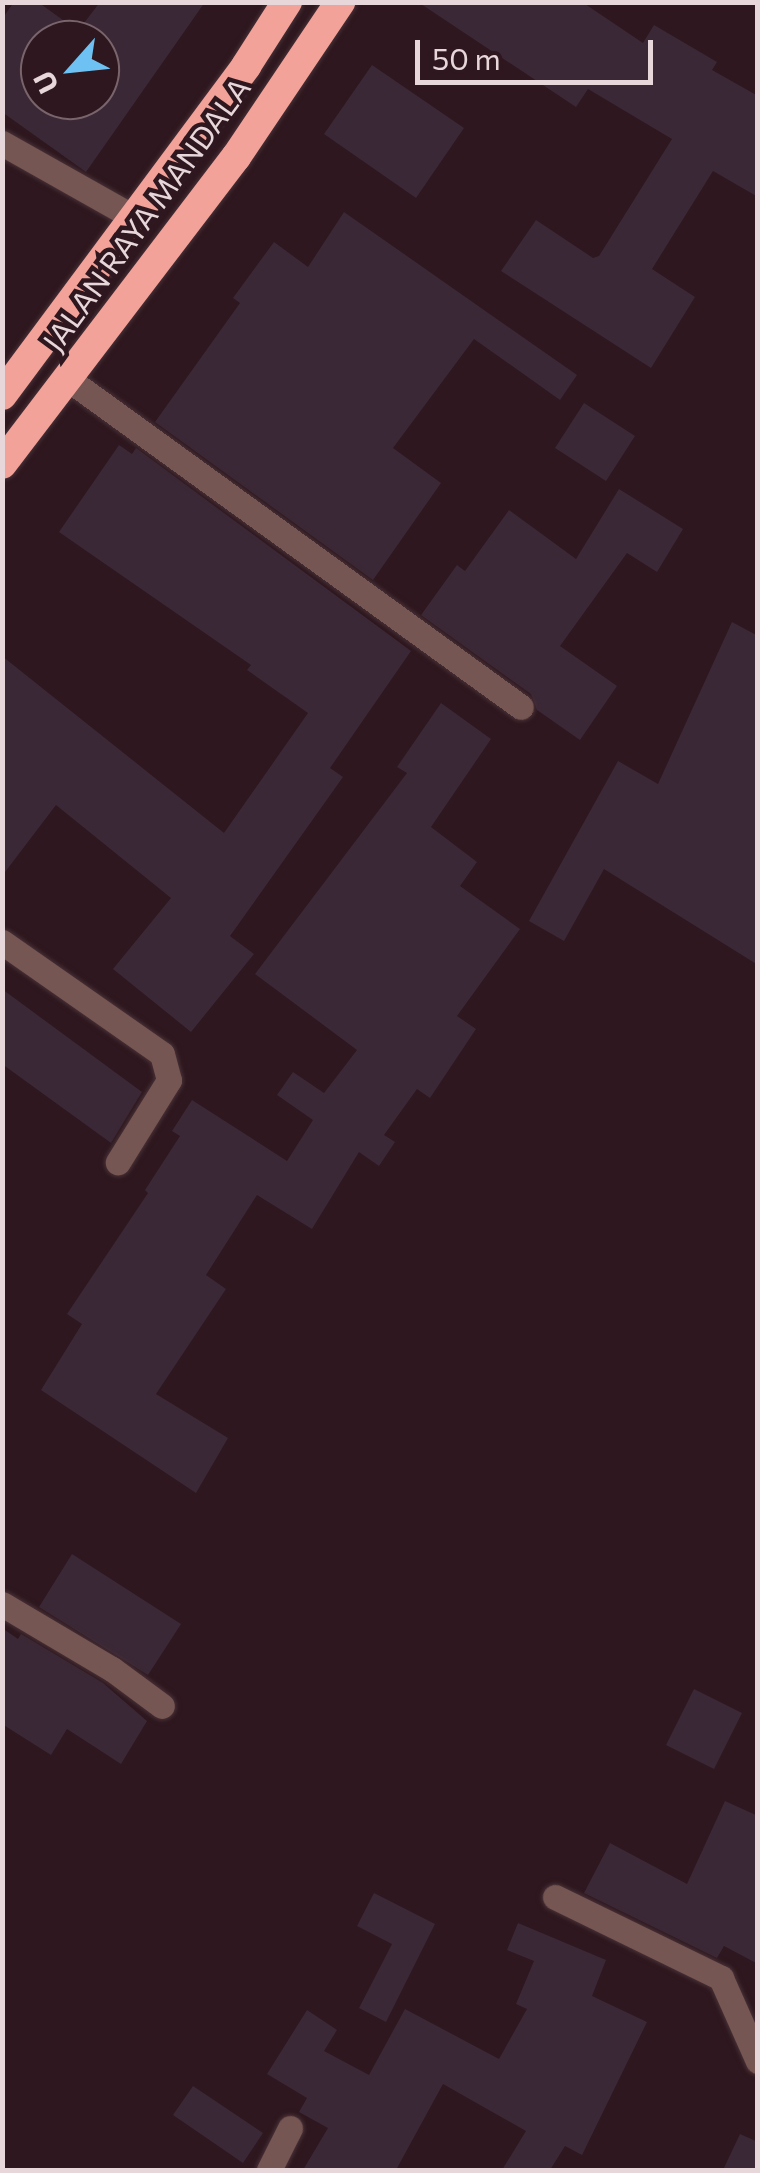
<!DOCTYPE html>
<style>
body{margin:0}
#map{position:relative;width:760px;height:2173px;overflow:hidden;background:#2e171e;font-family:Commissioner,sans-serif}
div>[style]{position:absolute}
[style*='--x']{left:calc(var(--x)*1px);top:calc(var(--y)*1px);width:calc(var(--w)*1px);rotate:calc(var(--a)*1deg)}
.building>*{inset:0;background:#3b2836}
.roads{filter:drop-shadow(0 0 2px #483238) drop-shadow(0 0 2px #483238)}
.minor>*{height:25px;margin:-12.5px;padding:0 12.5px;transform-origin:12.5px;border-radius:12.5px;background:#765652}
.highway>*{height:30px;margin:-15px;padding:0 15px;transform-origin:15px;border-radius:15px;background:#f2a299}
span{translate:-50% -50%;white-space:nowrap;text-align:center;line-height:1.15;-webkit-text-stroke:9px #2e171e;paint-order:stroke}
.street-label{font-size:30px;color:#e7d7db}
.frame{position:absolute;inset:0;border:5px solid #e7d7db;pointer-events:none}
.north{position:absolute;left:20px;top:20px;width:100px;height:100px;box-sizing:border-box;background:#2e171e;border:2px solid #78646a;border-radius:50%;rotate:243deg;font-size:28px;font-weight:700;line-height:40px;text-align:center;color:#e7d7db}
.north::after{content:'';display:block;margin:auto;width:35px;height:45px;background:#6dc2f3;clip-path:polygon(50% 0,100% 100%,50% 72%,0 100%)}
.scale{position:absolute;left:415px;top:40px;width:238px;height:45px;box-sizing:border-box;border:5px solid #e7d7db;border-top:0;padding-left:12px;font-size:30px;line-height:35px;white-space:nowrap;color:#e7d7db;-webkit-text-stroke:8px #2e171e;paint-order:stroke}
</style>
<div id="map">
<div class="building">
<div style="clip-path:polygon(evenodd,14px 2px,38px 2px,78px 31px,100px 2px,205px 2px,86px 172px,2px 112px,2px 19px,14px 2px,40px 40px,100px 40px,100px 100px,40px 100px,40px 40px)"></div>
<div style="clip-path:polygon(418px 2px,582px 2px,643px 43px,654px 25px,717px 62px,712px 70px,758px 96px,758px 197px,713px 171px,652px 269px,695px 297px,651px 368px,501px 271px,536px 220px,593px 258px,599px 256px,672px 139px,588px 89px,576px 107px)"></div>
<div style="clip-path:polygon(372px 65px,464px 128px,416px 198px,324px 134px)"></div>
<div style="clip-path:polygon(344px 212px,577px 375px,560px 400px,474px 339px,393px 448px,441px 483px,373px 580px,155px 422px,240px 303px,233px 298px,274px 242px,308px 267px)"></div>
<div style="clip-path:polygon(584px 403px,635px 436px,606px 481px,555px 448px)"></div>
<div style="clip-path:polygon(119px 445px,132px 454px,136px 448px,411px 651px,330px 768px,343px 777px,230px 936px,254px 954px,191px 1032px,113px 969px,171px 898px,56px 805px,2px 876px,2px 656px,224px 833px,308px 713px,247px 670px,251px 665px,59px 532px)"></div>
<div style="clip-path:polygon(619px 489px,683px 529px,657px 572px,627px 553px,560px 646px,617px 686px,580px 740px,537px 710px,531px 694px,421px 615px,457px 565px,465px 571px,509px 510px,576px 559px)"></div>
<div style="clip-path:polygon(732px 622px,758px 636px,758px 965px,604px 869px,564px 941px,529px 921px,618px 761px,658px 784px)"></div>
<div style="clip-path:polygon(441px 703px,491px 739px,431px 827px,477px 862px,460px 886px,520px 929px,457px 1016px,476px 1029px,430px 1098px,417px 1089px,384px 1135px,395px 1142px,379px 1166px,359px 1152px,312px 1229px,257px 1195px,206px 1275px,226px 1289px,156px 1394px,228px 1438px,196px 1493px,41px 1390px,82px 1324px,67px 1314px,148px 1193px,145px 1190px,180px 1136px,172px 1131px,192px 1100px,287px 1161px,313px 1120px,277px 1095px,293px 1072px,324px 1093px,357px 1050px,255px 974px,407px 773px,397px 767px)"></div>
<div style="clip-path:polygon(2px 989px,142px 1092px,111px 1143px,2px 1064px)"></div>
<div style="clip-path:polygon(72px 1554px,181px 1624px,148px 1675px,39px 1607px)"></div>
<div style="clip-path:polygon(2px 1628px,18px 1639px,21px 1634px,103px 1683px,147px 1721px,121px 1764px,67px 1729px,51px 1755px,2px 1724px)"></div>
<div style="clip-path:polygon(694px 1689px,742px 1713px,714px 1769px,666px 1745px)"></div>
<div style="clip-path:polygon(725px 1801px,758px 1816px,758px 1964px,724px 1946px,717px 1958px,584px 1893px,610px 1843px,687px 1884px)"></div>
<div style="clip-path:polygon(374px 1893px,435px 1924px,386px 2022px,359px 2008px,392px 1944px,357px 1926px)"></div>
<div style="clip-path:polygon(518px 1923px,606px 1960px,592px 1996px,647px 2022px,582px 2155px,565px 2146px,550px 2170px,502px 2170px,526px 2131px,443px 2084px,396px 2170px,303px 2170px,328px 2128px,299px 2112px,307px 2098px,267px 2074px,307px 2010px,337px 2030px,324px 2051px,369px 2075px,405px 2009px,499px 2059px,527px 2009px,516px 2004px,534px 1961px,507px 1950px)"></div>
<div style="clip-path:polygon(193px 2086px,263px 2133px,243px 2163px,173px 2115px)"></div>
<div style="clip-path:polygon(740px 2134px,758px 2142px,758px 2170px,723px 2170px)"></div>
</div>
<div class="roads">
<div class="minor">
<div style="--x:2;--y:143;--w:153;--a:29.4"></div>
<div style="--x:68;--y:379;--w:559;--a:35.91"></div>
<div style="--x:2;--y:942;--w:195;--a:35"></div>
<div style="--x:162;--y:1054;--w:27;--a:75"></div>
<div style="--x:169;--y:1080;--w:97;--a:121.9"></div>
<div style="--x:2;--y:1604;--w:128;--a:30.6"></div>
<div style="--x:112;--y:1669;--w:62;--a:36.5"></div>
<div style="--x:555;--y:1897;--w:185;--a:26"></div>
<div style="--x:721;--y:1978;--w:91;--a:66"></div>
<div style="--x:269;--y:2170;--w:47;--a:-63.4"></div>
</div>
<div class="highway">
<div style="--x:2;--y:395;--w:410;--a:-53.4"></div>
<div style="--x:246;--y:66;--w:76;--a:-57.4"></div>
<div style="--x:2;--y:464;--w:386;--a:-52.7"></div>
<div style="--x:236;--y:157;--w:187;--a:-56.1"></div>
</div>
</div>
<div class="street-label">
<span style="left:146px;top:214px;rotate:-54deg">JALAN RAYA MANDALA</span>
</div>
<div class="frame"></div>
<div class="north">U</div>
<div class="scale">50 m</div>
</div>
